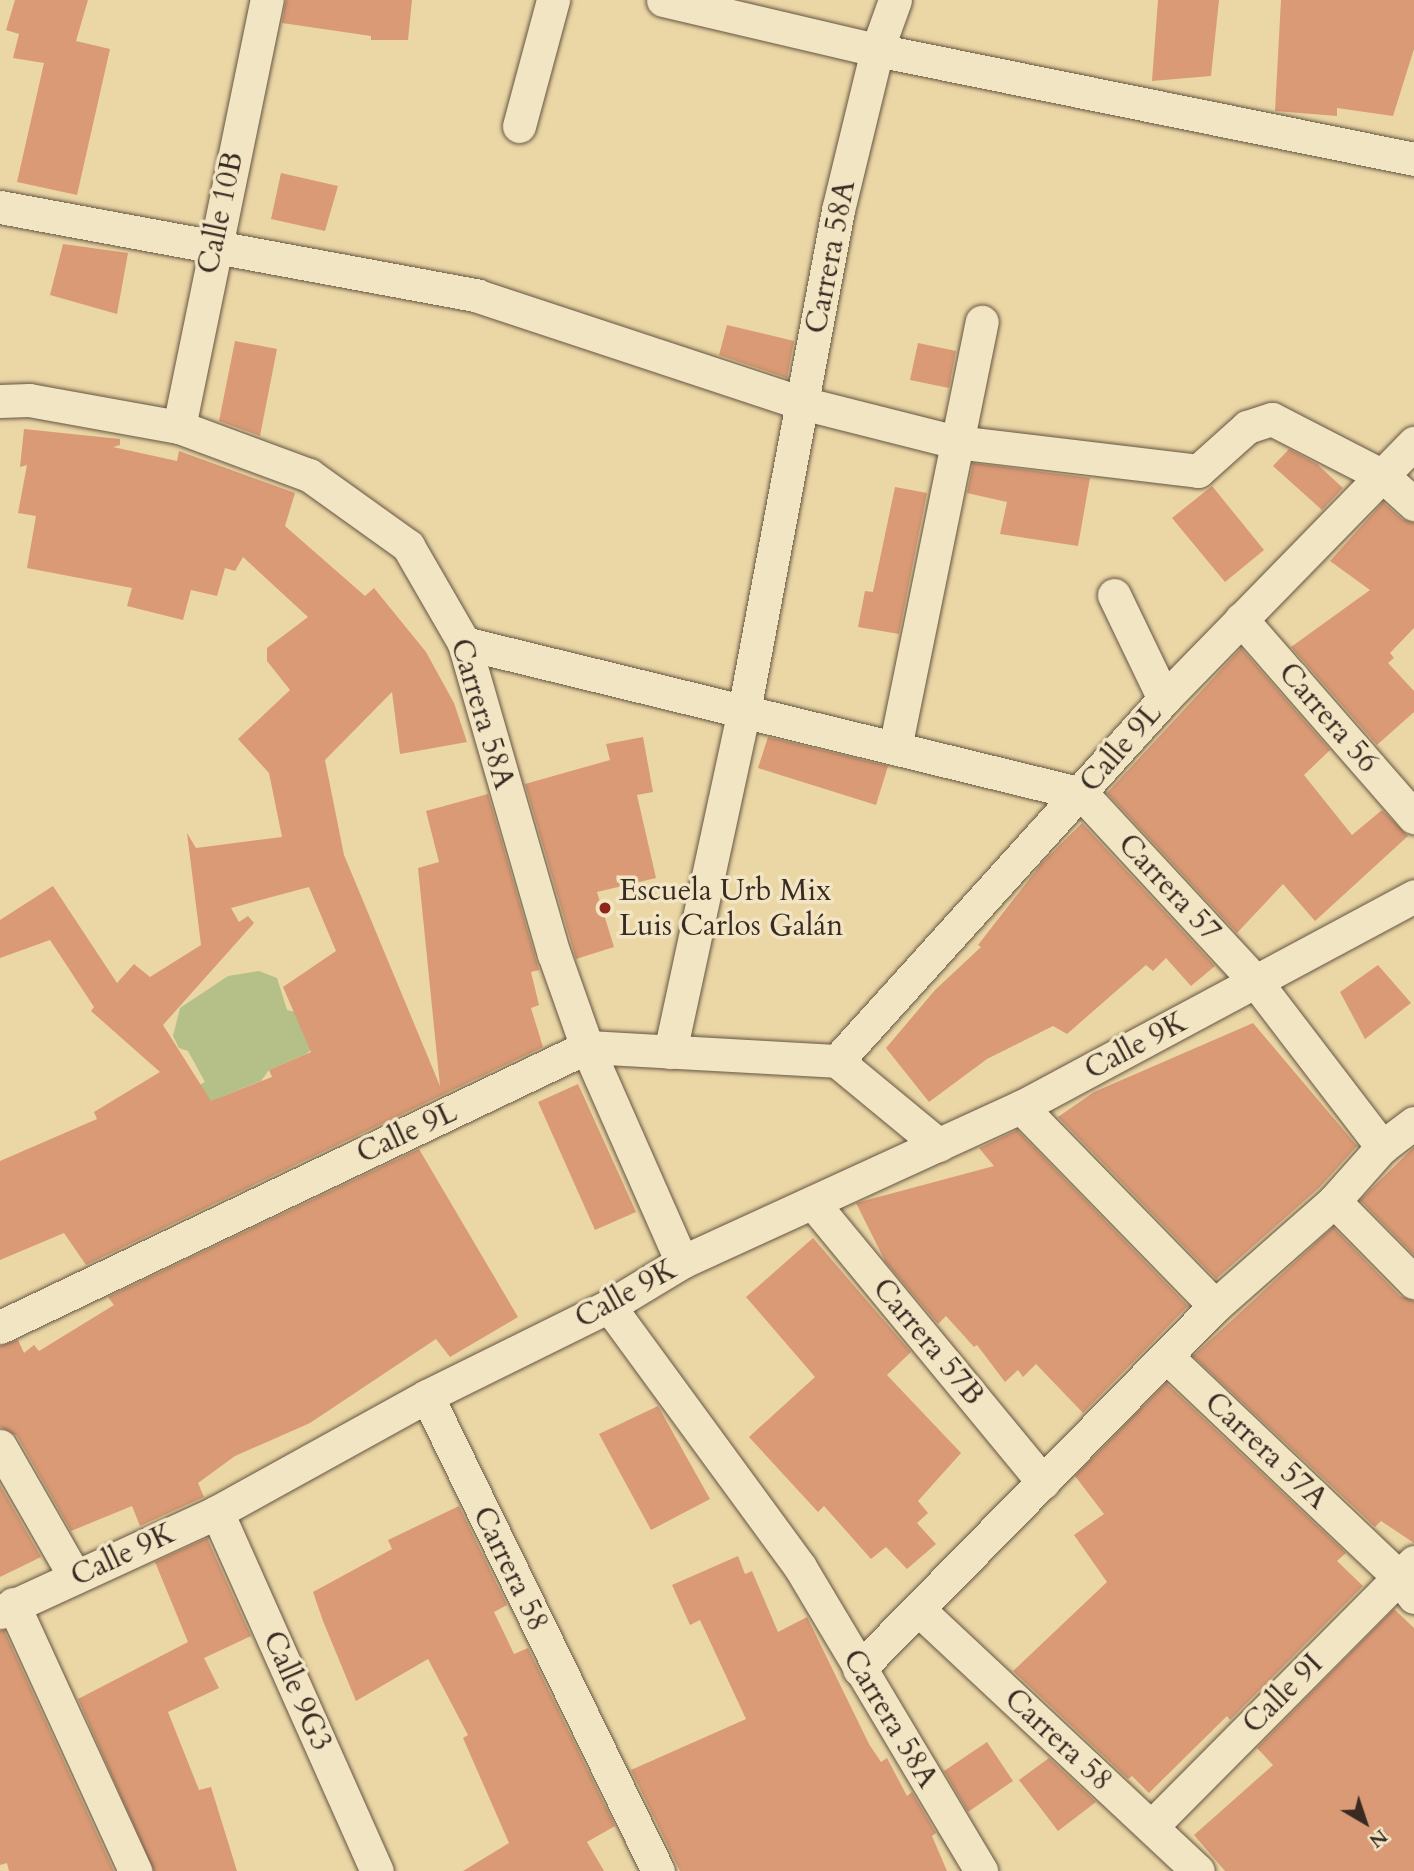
<!DOCTYPE html>
<meta charset="utf-8">
<style>
body{margin:0}
#map{position:relative;width:1414px;height:1871px;overflow:hidden;background:#ebd7a5;font-family:Cardo,serif}
div>[style]{position:absolute}
[style*='--x']{left:calc(var(--x)*1px);top:calc(var(--y)*1px);width:calc(var(--w)*1px);rotate:calc(var(--a)*1deg)}
.green>*{inset:0;background:#b5bf88}
.building>*{inset:0;background:#d99a75}
.roads{filter:drop-shadow(0 0 2px #654) drop-shadow(0 0 2px #654)}
.street>*{height:33px;margin:-16.5px;padding:0 16.5px;transform-origin:16.5px;border-radius:16.5px;background:#f2e5c4}
.dots>*{width:19px;height:19px;translate:-50% -50%;box-sizing:border-box;border:4px solid #f2e5c4;border-radius:50%}
span{translate:-50% -50%;white-space:nowrap;text-align:center;line-height:1.15;-webkit-text-stroke:7px #f2e5c4;paint-order:stroke}
.street-label{font-size:30px;color:#392a23}
.poi-label{font-size:30px;color:#392a23}
.left{translate:0 -50%;text-align:left}
.north{position:absolute;left:1330px;top:1787px;width:70px;height:70px;-webkit-text-stroke:5px #f2e5c4;paint-order:stroke;rotate:141deg;font-size:19px;font-weight:700;line-height:28px;text-align:center;color:#392a23}
.north::after{content:'';display:block;margin:auto;width:24px;height:32px;background:#392a23;clip-path:polygon(50% 0,100% 100%,50% 72%,0 100%)}
</style>
<div id="map">
<div class="green">
<div style="clip-path:polygon(259px 971px,277px 978px,287px 1010px,303px 1014px,325px 1039px,306px 1054px,269px 1070px,261px 1081px,221px 1097px,232px 1133px,156px 1108px,205px 1082px,188px 1051px,179px 1048px,173px 1036px,180px 1008px,228px 976px)"></div>
</div>
<div class="building">
<div style="clip-path:polygon(15px 0,88px 0,76px 41px,110px 49px,77px 195px,17px 182px,44px 63px,13px 58px,19px 34px,6px 30px)"></div>
<div style="clip-path:polygon(286px 0,412px 0,408px 40px,371px 40px,371px 36px,282px 23px)"></div>
<div style="clip-path:polygon(1158px 0,1219px 0,1211px 76px,1152px 81px)"></div>
<div style="clip-path:polygon(1281px 0,1414px 0,1414px 49px,1393px 116px,1337px 108px,1337px 116px,1275px 111px)"></div>
<div style="clip-path:polygon(281px 173px,338px 186px,325px 231px,271px 219px)"></div>
<div style="clip-path:polygon(63px 244px,128px 253px,117px 314px,50px 295px)"></div>
<div style="clip-path:polygon(727px 325px,794px 341px,787px 378px,719px 355px)"></div>
<div style="clip-path:polygon(235px 341px,277px 349px,260px 436px,219px 421px)"></div>
<div style="clip-path:polygon(918px 343px,956px 351px,949px 388px,910px 380px)"></div>
<div style="clip-path:polygon(evenodd,24px 429px,120px 439px,120px 445px,113px 447px,177px 461px,179px 451px,295px 493px,285px 526px,365px 596px,374px 588px,426px 652px,454px 703px,467px 742px,400px 754px,392px 692px,325px 760px,344px 855px,440px 1086px,418px 868px,439px 862px,426px 811px,488px 794px,539px 970px,531px 972px,539px 1005px,531px 1008px,543px 1047px,86px 1265px,64px 1233px,0 1260px,0 1161px,97px 1119px,94px 1112px,160px 1072px,91px 1011px,94px 1007px,50px 940px,0 958px,0 920px,53px 886px,117px 983px,134px 964px,150px 977px,201px 945px,187px 833px,196px 848px,282px 837px,269px 773px,238px 739px,290px 690px,267px 661px,267px 648px,308px 617px,243px 557px,235px 571px,225px 568px,217px 596px,191px 590px,183px 620px,127px 606px,132px 588px,27px 568px,36px 516px,18px 513px,27px 465px,20px 467px,24px 429px,309px 887px,336px 951px,283px 987px,311px 1052px,269px 1070px,272px 1077px,211px 1101px,163px 1025px,254px 923px,248px 916px,239px 922px,231px 908px,309px 887px)"></div>
<div style="clip-path:polygon(1289px 449px,1317px 464px,1343px 488px,1322px 510px,1273px 466px)"></div>
<div style="clip-path:polygon(973px 463px,1090px 478px,1078px 546px,1000px 534px,1007px 502px,967px 493px)"></div>
<div style="clip-path:polygon(1212px 486px,1264px 550px,1225px 582px,1172px 518px)"></div>
<div style="clip-path:polygon(895px 487px,927px 493px,899px 634px,858px 627px,865px 591px,873px 592px)"></div>
<div style="clip-path:polygon(1383px 502px,1402px 519px,1414px 523px,1414px 628px,1390px 653px,1394px 658px,1388px 663px,1414px 691px,1414px 712px,1377px 745px,1291px 647px,1370px 590px,1330px 561px)"></div>
<div style="clip-path:polygon(1241px 648px,1330px 750px,1304px 775px,1352px 835px,1382px 810px,1408px 836px,1315px 921px,1283px 884px,1237px 933px,1107px 793px)"></div>
<div style="clip-path:polygon(643px 737px,653px 792px,637px 795px,656px 878px,597px 892px,614px 947px,576px 959px,525px 784px,610px 760px,606px 744px)"></div>
<div style="clip-path:polygon(768px 737px,888px 766px,876px 805px,758px 768px)"></div>
<div style="clip-path:polygon(1082px 823px,1215px 966px,1191px 986px,1166px 958px,1153px 971px,1146px 965px,1067px 1034px,1053px 1026px,987px 1059px,929px 1102px,886px 1048px,935px 990px,981px 947px,978px 945px,1041px 864px)"></div>
<div style="clip-path:polygon(1378px 965px,1411px 1003px,1365px 1039px,1340px 992px)"></div>
<div style="clip-path:polygon(1253px 1023px,1357px 1146px,1320px 1187px,1216px 1279px,1058px 1117px,1094px 1092px)"></div>
<div style="clip-path:polygon(578px 1084px,636px 1212px,595px 1230px,538px 1102px)"></div>
<div style="clip-path:polygon(1017px 1130px,1188px 1306px,1083px 1413px,1036px 1364px,1023px 1377px,1018px 1370px,1005px 1382px,977px 1345px,974px 1347px,946px 1316px,938px 1324px,885px 1261px,856px 1203px,994px 1166px,979px 1148px)"></div>
<div style="clip-path:polygon(1414px 1147px,1414px 1255px,1360px 1200px)"></div>
<div style="clip-path:polygon(419px 1149px,518px 1317px,450px 1357px,436px 1339px,310px 1423px,235px 1456px,198px 1483px,204px 1497px,140px 1526px,132px 1506px,71px 1531px,17px 1436px,0 1427px,0 1346px,18px 1340px,24px 1353px,34px 1345px,39px 1351px,114px 1305px,108px 1297px)"></div>
<div style="clip-path:polygon(1333px 1227px,1400px 1296px,1414px 1301px,1414px 1543px,1381px 1521px,1375px 1527px,1193px 1356px)"></div>
<div style="clip-path:polygon(813px 1238px,911px 1352px,887px 1375px,961px 1453px,918px 1501px,928px 1513px,917px 1523px,936px 1544px,907px 1569px,886px 1547px,871px 1559px,824px 1506px,818px 1512px,749px 1437px,815px 1377px,746px 1297px)"></div>
<div style="clip-path:polygon(1166px 1383px,1346px 1553px,1337px 1561px,1363px 1586px,1230px 1720px,1227px 1716px,1149px 1793px,1132px 1776px,1128px 1779px,1013px 1671px,1107px 1582px,1074px 1535px,1104px 1514px,1075px 1476px)"></div>
<div style="clip-path:polygon(658px 1406px,710px 1499px,651px 1530px,599px 1434px)"></div>
<div style="clip-path:polygon(0 1485px,41px 1557px,0 1577px)"></div>
<div style="clip-path:polygon(459px 1506px,507px 1605px,494px 1612px,514px 1654px,528px 1648px,615px 1826px,587px 1842px,604px 1871px,463px 1871px,509px 1843px,463px 1738px,468px 1735px,428px 1659px,356px 1701px,323px 1621px,313px 1592px,392px 1549px,388px 1540px)"></div>
<div style="clip-path:polygon(207px 1538px,251px 1636px,204px 1658px,219px 1688px,168px 1712px,199px 1790px,211px 1787px,237px 1871px,154px 1871px,78px 1699px,188px 1642px,155px 1562px)"></div>
<div style="clip-path:polygon(738px 1556px,745px 1574px,752px 1571px,778px 1632px,807px 1617px,869px 1744px,881px 1762px,887px 1758px,907px 1796px,912px 1792px,936px 1833px,932px 1836px,947px 1871px,680px 1871px,631px 1770px,746px 1719px,700px 1620px,690px 1625px,672px 1585px)"></div>
<div style="clip-path:polygon(1394px 1609px,1414px 1628px,1414px 1871px,1225px 1871px,1194px 1835px,1273px 1765px,1257px 1748px)"></div>
<div style="clip-path:polygon(4px 1630px,114px 1871px,9px 1871px,7px 1863px,0 1865px,0 1631px)"></div>
<div style="clip-path:polygon(987px 1742px,1013px 1781px,968px 1812px,944px 1771px)"></div>
<div style="clip-path:polygon(1049px 1758px,1096px 1802px,1058px 1831px,1019px 1780px)"></div>
</div>
<div class="roads">
<div class="street">
<div style="--x:663;--y:0;--w:220;--a:13.2"></div>
<div style="--x:877;--y:50;--w:548;--a:11.47"></div>
<div style="--x:519;--y:126;--w:131;--a:-74.9"></div>
<div style="--x:0;--y:207;--w:486;--a:10.5"></div>
<div style="--x:478;--y:296;--w:341;--a:18.3"></div>
<div style="--x:802;--y:403;--w:159;--a:14.2"></div>
<div style="--x:956;--y:442;--w:244;--a:6.8"></div>
<div style="--x:1198;--y:471;--w:66;--a:-41.9"></div>
<div style="--x:1247;--y:427;--w:26;--a:-18"></div>
<div style="--x:1272;--y:419;--w:125;--a:27.2"></div>
<div style="--x:1383;--y:476;--w:42;--a:42.1"></div>
<div style="--x:0;--y:401;--w:29;--a:-2"></div>
<div style="--x:29;--y:400;--w:152;--a:10.2"></div>
<div style="--x:179;--y:427;--w:139;--a:20.3"></div>
<div style="--x:309;--y:475;--w:122;--a:35.6"></div>
<div style="--x:408;--y:546;--w:112;--a:60"></div>
<div style="--x:464;--y:643;--w:324;--a:73.9"></div>
<div style="--x:554;--y:954;--w:99;--a:70.5"></div>
<div style="--x:587;--y:1047;--w:235;--a:66.2"></div>
<div style="--x:179;--y:427;--w:436;--a:-78.4"></div>
<div style="--x:1114;--y:595;--w:115;--a:64.3"></div>
<div style="--x:1241;--y:619;--w:263;--a:48.9"></div>
<div style="--x:464;--y:643;--w:636;--a:13.73"></div>
<div style="--x:1082;--y:794;--w:256;--a:47.2"></div>
<div style="--x:1256;--y:982;--w:208;--a:52.6"></div>
<div style="--x:895;--y:748;--w:435;--a:-78.5"></div>
<div style="--x:670;--y:1052;--w:349;--a:-77.8"></div>
<div style="--x:744;--y:711;--w:510;--a:-79.37"></div>
<div style="--x:838;--y:210;--w:165;--a:-76.3"></div>
<div style="--x:877;--y:50;--w:53;--a:-70.2"></div>
<div style="--x:837;--y:1061;--w:488;--a:-47.9"></div>
<div style="--x:1164;--y:699;--w:358;--a:-45.7"></div>
<div style="--x:1021;--y:1107;--w:278;--a:45.7"></div>
<div style="--x:1334;--y:1201;--w:114;--a:45.4"></div>
<div style="--x:813;--y:1203;--w:362;--a:50.5"></div>
<div style="--x:609;--y:1306;--w:323;--a:53.8"></div>
<div style="--x:800;--y:1567;--w:354;--a:59.2"></div>
<div style="--x:0;--y:1327;--w:650;--a:-25.5"></div>
<div style="--x:587;--y:1047;--w:250;--a:3.2"></div>
<div style="--x:837;--y:1061;--w:132;--a:39.5"></div>
<div style="--x:1167;--y:1357;--w:320;--a:43.5"></div>
<div style="--x:1399;--y:1577;--w:25;--a:53"></div>
<div style="--x:427;--y:1396;--w:528;--a:64.07"></div>
<div style="--x:0;--y:1446;--w:151;--a:60.2"></div>
<div style="--x:217;--y:1512;--w:393;--a:66"></div>
<div style="--x:13;--y:1604;--w:294;--a:65.4"></div>
<div style="--x:918;--y:1609;--w:383;--a:43.1"></div>
<div style="--x:0;--y:1612;--w:239;--a:-24.7"></div>
<div style="--x:217;--y:1512;--w:240;--a:-28.9"></div>
<div style="--x:427;--y:1396;--w:203;--a:-26.3"></div>
<div style="--x:609;--y:1306;--w:85;--a:-31.1"></div>
<div style="--x:682;--y:1262;--w:373;--a:-24.6"></div>
<div style="--x:1021;--y:1107;--w:446;--a:-28.2"></div>
<div style="--x:859;--y:1669;--w:508;--a:-45.56"></div>
<div style="--x:1215;--y:1306;--w:159;--a:-41.4"></div>
<div style="--x:1334;--y:1201;--w:72;--a:-48.4"></div>
<div style="--x:1382;--y:1147;--w:40;--a:-37"></div>
<div style="--x:1152;--y:1826;--w:372;--a:-45.2"></div>
</div>
</div>
<div class="dots">
<div style="left:605px;top:908px;background:#8f2418"></div>
</div>
<div class="street-label">
<span style="left:221px;top:213px;rotate:-78deg">Calle 10B</span>
<span style="left:831px;top:257px;rotate:-79deg">Carrera 58A</span>
<span style="left:482px;top:714px;rotate:73deg">Carrera 58A</span>
<span style="left:1328px;top:718px;rotate:49deg">Carrera 56</span>
<span style="left:1121px;top:748px;rotate:-49deg">Calle 9L</span>
<span style="left:1169px;top:888px;rotate:47deg">Carrera 57</span>
<span style="left:1136px;top:1046px;rotate:-28deg">Calle 9K</span>
<span style="left:407px;top:1133px;rotate:-25deg">Calle 9L</span>
<span style="left:626px;top:1294px;rotate:-29deg">Calle 9K</span>
<span style="left:928px;top:1342px;rotate:50deg">Carrera 57B</span>
<span style="left:1266px;top:1451px;rotate:43deg">Carrera 57A</span>
<span style="left:123px;top:1555px;rotate:-25deg">Calle 9K</span>
<span style="left:510px;top:1569px;rotate:64deg">Carrera 58</span>
<span style="left:297px;top:1691px;rotate:66deg">Calle 9G3</span>
<span style="left:1283px;top:1694px;rotate:-45deg">Calle 9I</span>
<span style="left:890px;top:1719px;rotate:59deg">Carrera 58A</span>
<span style="left:1058px;top:1740px;rotate:43deg">Carrera 58</span>
</div>
<div class="poi-label">
<span class="left" style="left:619px;top:908px">Escuela Urb Mix<br>Luis Carlos Galán</span>
</div>
<div class="north">N</div>
</div>
